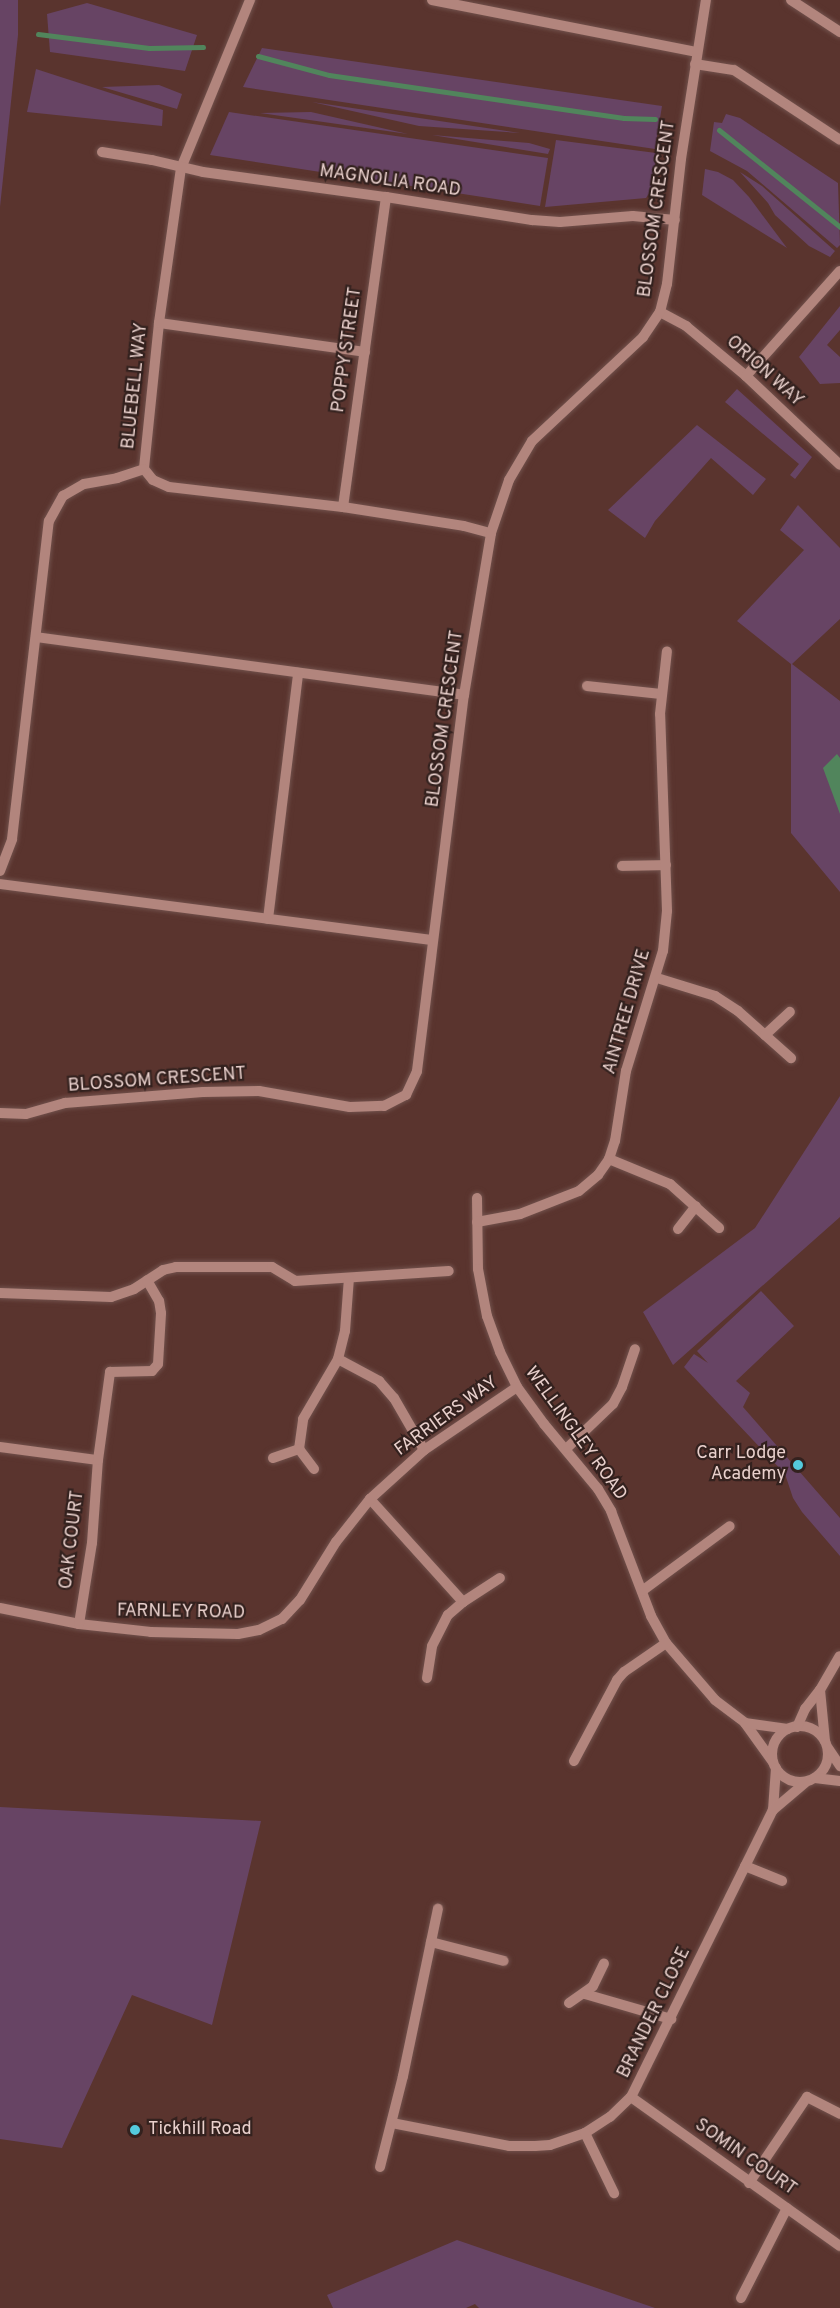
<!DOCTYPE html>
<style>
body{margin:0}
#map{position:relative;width:840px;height:2308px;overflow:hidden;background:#5a342e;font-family:Overpass,sans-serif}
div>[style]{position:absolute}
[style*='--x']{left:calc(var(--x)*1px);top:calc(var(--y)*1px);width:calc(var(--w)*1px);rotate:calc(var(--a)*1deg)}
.green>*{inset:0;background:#674464}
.water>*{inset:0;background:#51855c}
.stream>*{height:5px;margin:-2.5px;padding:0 2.5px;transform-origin:2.5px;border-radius:2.5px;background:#51855c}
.roads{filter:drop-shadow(0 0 2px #71514c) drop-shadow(0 0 2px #71514c)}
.minor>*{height:10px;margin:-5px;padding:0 5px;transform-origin:5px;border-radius:5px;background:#b2857d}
.minor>.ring{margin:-5px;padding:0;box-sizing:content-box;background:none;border:10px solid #b2857d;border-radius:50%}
.dots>*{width:16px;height:16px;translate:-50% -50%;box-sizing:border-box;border:3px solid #33211e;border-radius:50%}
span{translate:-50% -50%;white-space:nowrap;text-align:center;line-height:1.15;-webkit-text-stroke:4.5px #33211e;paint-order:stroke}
.street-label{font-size:18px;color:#e9d0cc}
.poi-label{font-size:18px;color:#e9d0cc}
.right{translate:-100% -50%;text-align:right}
.left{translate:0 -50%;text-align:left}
</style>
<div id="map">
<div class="green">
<div style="clip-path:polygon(0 0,18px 0,18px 35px,0 207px)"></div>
<div style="clip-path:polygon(87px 3px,197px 35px,185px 71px,50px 52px,47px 14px)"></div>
<div style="clip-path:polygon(262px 48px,662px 106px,655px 149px,243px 87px)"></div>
<div style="clip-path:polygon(36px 69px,163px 110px,162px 126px,27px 112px)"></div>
<div style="clip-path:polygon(159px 85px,182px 94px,177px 109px,102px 87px)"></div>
<div style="clip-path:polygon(312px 102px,520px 133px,419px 126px)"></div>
<div style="clip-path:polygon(229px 112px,548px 158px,540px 206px,210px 155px)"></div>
<div style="clip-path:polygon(311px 112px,408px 134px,260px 113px)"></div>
<div style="clip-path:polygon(726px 114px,740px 118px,838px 183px,840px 245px,837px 248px,747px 171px,710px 151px,714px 122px,722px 123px)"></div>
<div style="clip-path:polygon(432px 135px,529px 143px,550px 149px,548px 154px)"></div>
<div style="clip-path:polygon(556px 140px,656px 153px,654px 186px,646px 198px,545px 207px)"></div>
<div style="clip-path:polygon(705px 169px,718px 172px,733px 180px,749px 197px,787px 248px,702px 195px)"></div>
<div style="clip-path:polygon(740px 172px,762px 186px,835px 251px,830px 257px,809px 246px,775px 215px,768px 203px)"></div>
<div style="clip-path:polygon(840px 306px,840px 330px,827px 345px,840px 357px,840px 383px,820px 384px,799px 357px)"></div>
<div style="clip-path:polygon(737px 389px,812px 457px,795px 479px,790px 475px,799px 464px,725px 402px)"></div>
<div style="clip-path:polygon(697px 425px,766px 479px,753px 495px,711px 458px,655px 521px,645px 538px,608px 510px)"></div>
<div style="clip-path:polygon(798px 505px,840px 548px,840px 619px,792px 664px,840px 701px,840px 892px,791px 833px,791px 664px,737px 621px,804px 550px,780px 530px)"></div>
<div style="clip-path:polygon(840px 1096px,840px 1217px,673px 1365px,643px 1312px,755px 1228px)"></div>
<div style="clip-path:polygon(761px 1291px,794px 1326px,736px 1381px,750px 1393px,743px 1407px,840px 1518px,840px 1556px,802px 1512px,793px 1498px,785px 1474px,684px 1367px,694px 1354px,708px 1363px,697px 1351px)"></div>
<div style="clip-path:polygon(0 1807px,261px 1821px,212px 2025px,132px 1995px,62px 2148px,0 2139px)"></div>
<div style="clip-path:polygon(457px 2240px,655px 2308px,479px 2308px,475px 2304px,466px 2308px,333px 2308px,327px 2295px)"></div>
</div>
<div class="water">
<div style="clip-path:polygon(837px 754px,840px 758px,840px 814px,823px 768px)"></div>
</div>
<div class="stream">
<div style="--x:38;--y:34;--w:112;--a:7.2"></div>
<div style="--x:149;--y:48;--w:54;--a:-1.1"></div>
<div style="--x:258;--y:56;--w:73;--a:15"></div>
<div style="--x:329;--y:75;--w:298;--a:8.3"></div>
<div style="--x:624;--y:118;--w:31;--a:2"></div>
<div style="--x:719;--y:130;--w:155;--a:38.7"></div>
</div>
<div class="roads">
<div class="minor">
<div style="--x:250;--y:0;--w:182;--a:112.3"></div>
<div style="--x:181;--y:168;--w:157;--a:98.1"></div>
<div style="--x:159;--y:323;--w:147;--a:95.9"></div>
<div style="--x:144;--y:469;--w:14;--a:51"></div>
<div style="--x:153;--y:480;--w:17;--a:24"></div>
<div style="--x:169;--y:487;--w:175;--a:6.6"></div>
<div style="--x:343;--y:507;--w:122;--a:8.9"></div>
<div style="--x:464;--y:526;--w:28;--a:15"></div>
<div style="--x:432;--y:0;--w:269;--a:11.1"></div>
<div style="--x:791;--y:0;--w:59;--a:33.1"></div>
<div style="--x:695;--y:64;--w:39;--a:9"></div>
<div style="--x:734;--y:70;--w:127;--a:33.4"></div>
<div style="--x:102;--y:152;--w:51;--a:9.1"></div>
<div style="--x:152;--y:160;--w:52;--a:13.2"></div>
<div style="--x:203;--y:172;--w:185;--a:7.8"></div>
<div style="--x:386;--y:197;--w:148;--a:9"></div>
<div style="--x:532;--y:220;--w:28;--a:4"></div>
<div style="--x:560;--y:222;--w:73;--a:-4.7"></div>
<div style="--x:633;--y:216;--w:42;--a:5.4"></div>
<div style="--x:660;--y:312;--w:30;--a:28"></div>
<div style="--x:686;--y:326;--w:78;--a:39.8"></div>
<div style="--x:746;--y:376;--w:129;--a:43.4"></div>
<div style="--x:159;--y:323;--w:208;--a:8"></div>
<div style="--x:746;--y:376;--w:141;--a:-48.2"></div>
<div style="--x:343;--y:507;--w:313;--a:-82.1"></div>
<div style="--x:36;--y:637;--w:432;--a:7.7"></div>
<div style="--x:587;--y:686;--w:74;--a:6.2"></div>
<div style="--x:622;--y:866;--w:44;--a:-1.3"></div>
<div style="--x:0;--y:871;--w:34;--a:-69"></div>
<div style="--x:12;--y:839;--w:320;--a:-83.4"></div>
<div style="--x:49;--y:521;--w:29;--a:-61"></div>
<div style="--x:63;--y:496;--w:24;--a:-30"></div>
<div style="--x:84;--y:484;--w:34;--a:-10"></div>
<div style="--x:117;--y:478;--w:28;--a:-18"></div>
<div style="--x:0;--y:884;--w:436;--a:7.4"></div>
<div style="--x:268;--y:919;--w:248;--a:-83"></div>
<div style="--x:657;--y:978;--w:61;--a:17.2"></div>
<div style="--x:715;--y:996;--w:27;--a:33"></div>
<div style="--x:738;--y:1011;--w:71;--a:41.6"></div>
<div style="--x:765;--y:1035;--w:34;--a:-43"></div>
<div style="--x:0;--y:1113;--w:26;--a:2"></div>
<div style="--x:26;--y:1114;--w:41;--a:-15.8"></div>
<div style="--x:65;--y:1103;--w:138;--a:-4.6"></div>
<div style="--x:203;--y:1092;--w:56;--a:-1"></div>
<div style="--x:259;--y:1091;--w:92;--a:10"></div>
<div style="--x:350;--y:1107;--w:34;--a:-2"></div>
<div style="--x:384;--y:1106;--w:25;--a:-27"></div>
<div style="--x:406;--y:1095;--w:26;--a:-65"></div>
<div style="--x:417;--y:1071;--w:379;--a:-82.9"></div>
<div style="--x:464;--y:695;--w:164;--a:-80.5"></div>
<div style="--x:491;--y:533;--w:56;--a:-71.2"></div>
<div style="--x:509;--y:480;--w:45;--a:-59.5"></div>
<div style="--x:532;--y:441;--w:152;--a:-43.1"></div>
<div style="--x:643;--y:337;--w:30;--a:-56"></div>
<div style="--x:660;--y:312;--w:29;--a:-76"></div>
<div style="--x:667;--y:284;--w:126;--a:-83.6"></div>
<div style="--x:681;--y:159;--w:161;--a:-81.1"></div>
<div style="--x:609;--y:1159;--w:66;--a:22.3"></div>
<div style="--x:670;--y:1184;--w:66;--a:41.9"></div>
<div style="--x:477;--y:1198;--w:71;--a:89.2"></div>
<div style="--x:478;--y:1269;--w:48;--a:79.2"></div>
<div style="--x:487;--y:1316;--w:38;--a:70"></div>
<div style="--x:500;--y:1352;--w:39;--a:64"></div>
<div style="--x:517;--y:1387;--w:46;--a:53.9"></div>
<div style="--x:544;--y:1424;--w:85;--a:50.3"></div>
<div style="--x:598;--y:1489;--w:26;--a:59"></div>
<div style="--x:611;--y:1511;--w:112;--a:69.1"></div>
<div style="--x:651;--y:1616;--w:31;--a:61"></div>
<div style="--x:666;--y:1643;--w:75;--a:49.3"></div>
<div style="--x:715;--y:1700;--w:38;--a:37"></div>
<div style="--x:745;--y:1723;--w:48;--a:54.3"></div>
<div style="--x:477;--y:1222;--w:44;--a:-10.5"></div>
<div style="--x:520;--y:1214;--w:63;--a:-21.3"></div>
<div style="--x:579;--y:1191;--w:25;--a:-40"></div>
<div style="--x:598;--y:1175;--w:19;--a:-55"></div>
<div style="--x:609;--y:1159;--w:19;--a:-72"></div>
<div style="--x:615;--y:1141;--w:71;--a:-81.1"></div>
<div style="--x:626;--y:1071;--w:126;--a:-72.9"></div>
<div style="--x:663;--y:951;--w:40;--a:-84.3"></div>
<div style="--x:667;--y:911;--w:197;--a:-92"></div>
<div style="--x:660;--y:714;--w:63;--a:-83.7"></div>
<div style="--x:678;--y:1229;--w:29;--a:-52"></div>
<div style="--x:0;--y:1293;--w:111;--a:2.1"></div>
<div style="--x:111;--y:1297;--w:24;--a:-19"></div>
<div style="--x:134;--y:1289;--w:35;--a:-33"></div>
<div style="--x:163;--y:1270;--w:13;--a:-13"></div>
<div style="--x:176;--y:1267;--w:96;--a:0"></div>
<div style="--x:272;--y:1267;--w:27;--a:31"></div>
<div style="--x:295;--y:1281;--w:154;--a:-3.7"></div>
<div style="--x:338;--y:1359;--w:47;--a:28.2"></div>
<div style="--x:379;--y:1381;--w:23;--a:49"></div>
<div style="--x:394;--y:1398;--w:60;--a:60"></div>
<div style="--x:0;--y:1447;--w:99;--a:7.6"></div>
<div style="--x:299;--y:1449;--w:30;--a:-82"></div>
<div style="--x:303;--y:1419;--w:69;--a:-59.7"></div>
<div style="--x:338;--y:1359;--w:29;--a:-76"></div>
<div style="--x:345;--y:1331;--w:53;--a:-85.7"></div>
<div style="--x:566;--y:1449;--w:65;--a:-43.8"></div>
<div style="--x:613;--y:1404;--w:19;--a:-62"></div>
<div style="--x:622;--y:1387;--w:40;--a:-71.1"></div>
<div style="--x:273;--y:1458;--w:28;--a:-19"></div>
<div style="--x:299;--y:1449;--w:25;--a:53"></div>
<div style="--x:370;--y:1499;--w:139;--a:47.9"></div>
<div style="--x:642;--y:1591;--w:109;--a:-36.5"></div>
<div style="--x:0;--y:1608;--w:81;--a:11.4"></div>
<div style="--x:79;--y:1624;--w:72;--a:6.3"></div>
<div style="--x:151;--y:1632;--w:87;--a:1.3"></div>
<div style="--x:238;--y:1634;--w:21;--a:-11"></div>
<div style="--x:259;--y:1630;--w:25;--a:-26"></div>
<div style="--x:282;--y:1619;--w:26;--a:-47"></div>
<div style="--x:300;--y:1600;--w:68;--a:-58.2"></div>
<div style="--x:336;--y:1542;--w:55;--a:-51.7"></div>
<div style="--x:370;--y:1499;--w:73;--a:-42.2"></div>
<div style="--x:424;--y:1450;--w:112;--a:-34.1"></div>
<div style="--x:79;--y:1624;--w:82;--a:-80.9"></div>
<div style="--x:92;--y:1543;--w:83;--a:-85.9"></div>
<div style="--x:98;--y:1460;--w:89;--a:-82.2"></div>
<div style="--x:110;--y:1372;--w:42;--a:-1.4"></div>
<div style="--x:152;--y:1371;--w:9;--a:-49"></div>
<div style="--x:158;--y:1364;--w:51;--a:-86.6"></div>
<div style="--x:161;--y:1313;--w:12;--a:-99"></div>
<div style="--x:159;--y:1301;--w:24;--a:-120"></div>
<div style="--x:427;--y:1678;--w:32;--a:-81"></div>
<div style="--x:432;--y:1646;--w:35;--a:-63"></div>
<div style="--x:448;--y:1615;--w:20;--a:-41"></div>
<div style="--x:463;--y:1602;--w:44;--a:-33"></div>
<div style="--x:820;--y:1690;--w:51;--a:84.4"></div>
<div style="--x:745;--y:1723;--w:43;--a:7.9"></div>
<div class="ring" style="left:772px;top:1726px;width:46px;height:46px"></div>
<div style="--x:797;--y:1727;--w:20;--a:-66"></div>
<div style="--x:805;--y:1709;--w:24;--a:-52"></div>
<div style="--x:820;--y:1690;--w:39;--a:-60"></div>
<div style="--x:828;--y:1748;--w:22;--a:56"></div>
<div style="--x:574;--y:1761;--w:92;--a:-62"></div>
<div style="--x:617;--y:1680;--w:11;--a:-49"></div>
<div style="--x:624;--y:1672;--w:51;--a:-34.6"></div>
<div style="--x:815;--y:1778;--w:25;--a:7"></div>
<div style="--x:773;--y:1810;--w:42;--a:-85.9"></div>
<div style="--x:745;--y:1866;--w:40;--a:22"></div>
<div style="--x:431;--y:1942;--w:75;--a:14.6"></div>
<div style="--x:585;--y:1994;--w:90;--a:16.2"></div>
<div style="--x:569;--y:2003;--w:29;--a:-35"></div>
<div style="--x:593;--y:1986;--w:25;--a:-64"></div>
<div style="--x:631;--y:2097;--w:257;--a:35.5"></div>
<div style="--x:392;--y:2123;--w:119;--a:11.1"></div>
<div style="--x:509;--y:2146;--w:26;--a:0"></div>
<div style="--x:535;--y:2146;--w:15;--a:-4"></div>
<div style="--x:550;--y:2145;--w:37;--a:-19"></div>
<div style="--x:585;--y:2133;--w:30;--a:-33"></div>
<div style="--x:610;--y:2117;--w:29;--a:-44"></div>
<div style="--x:631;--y:2097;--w:320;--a:-63.7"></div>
<div style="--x:773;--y:1810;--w:43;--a:-40.3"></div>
<div style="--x:585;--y:2133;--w:67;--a:64.2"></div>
<div style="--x:380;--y:2167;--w:94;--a:-75.8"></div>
<div style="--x:403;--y:2076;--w:171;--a:-78.2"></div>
<div style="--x:749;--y:2183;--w:104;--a:-56"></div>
<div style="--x:807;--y:2097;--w:37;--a:27"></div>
<div style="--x:741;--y:2298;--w:101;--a:-62.9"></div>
</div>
</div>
<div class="dots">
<div style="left:798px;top:1465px;background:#54cadd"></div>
<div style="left:135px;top:2130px;background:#54cadd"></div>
</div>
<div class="street-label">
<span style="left:390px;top:182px;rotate:8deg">MAGNOLIA ROAD</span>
<span style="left:658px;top:209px;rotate:-82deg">BLOSSOM CRESCENT</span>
<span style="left:348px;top:350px;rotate:-82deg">POPPY STREET</span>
<span style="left:764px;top:372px;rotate:42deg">ORION WAY</span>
<span style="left:136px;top:386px;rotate:-84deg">BLUEBELL WAY</span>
<span style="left:446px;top:719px;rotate:-82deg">BLOSSOM CRESCENT</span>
<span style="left:628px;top:1012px;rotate:-74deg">AINTREE DRIVE</span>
<span style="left:157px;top:1081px;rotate:-4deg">BLOSSOM CRESCENT</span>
<span style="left:447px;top:1417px;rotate:-36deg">FARRIERS WAY</span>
<span style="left:575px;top:1434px;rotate:54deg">WELLINGLEY ROAD</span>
<span style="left:73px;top:1540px;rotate:-83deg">OAK COURT</span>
<span style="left:181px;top:1613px;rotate:1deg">FARNLEY ROAD</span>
<span style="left:655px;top:2013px;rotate:-64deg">BRANDER CLOSE</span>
<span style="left:745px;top:2158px;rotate:35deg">SOMIN COURT</span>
</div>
<div class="poi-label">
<span class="right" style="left:786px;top:1465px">Carr Lodge<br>Academy</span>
<span class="left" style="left:148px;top:2130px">Tickhill Road</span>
</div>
</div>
